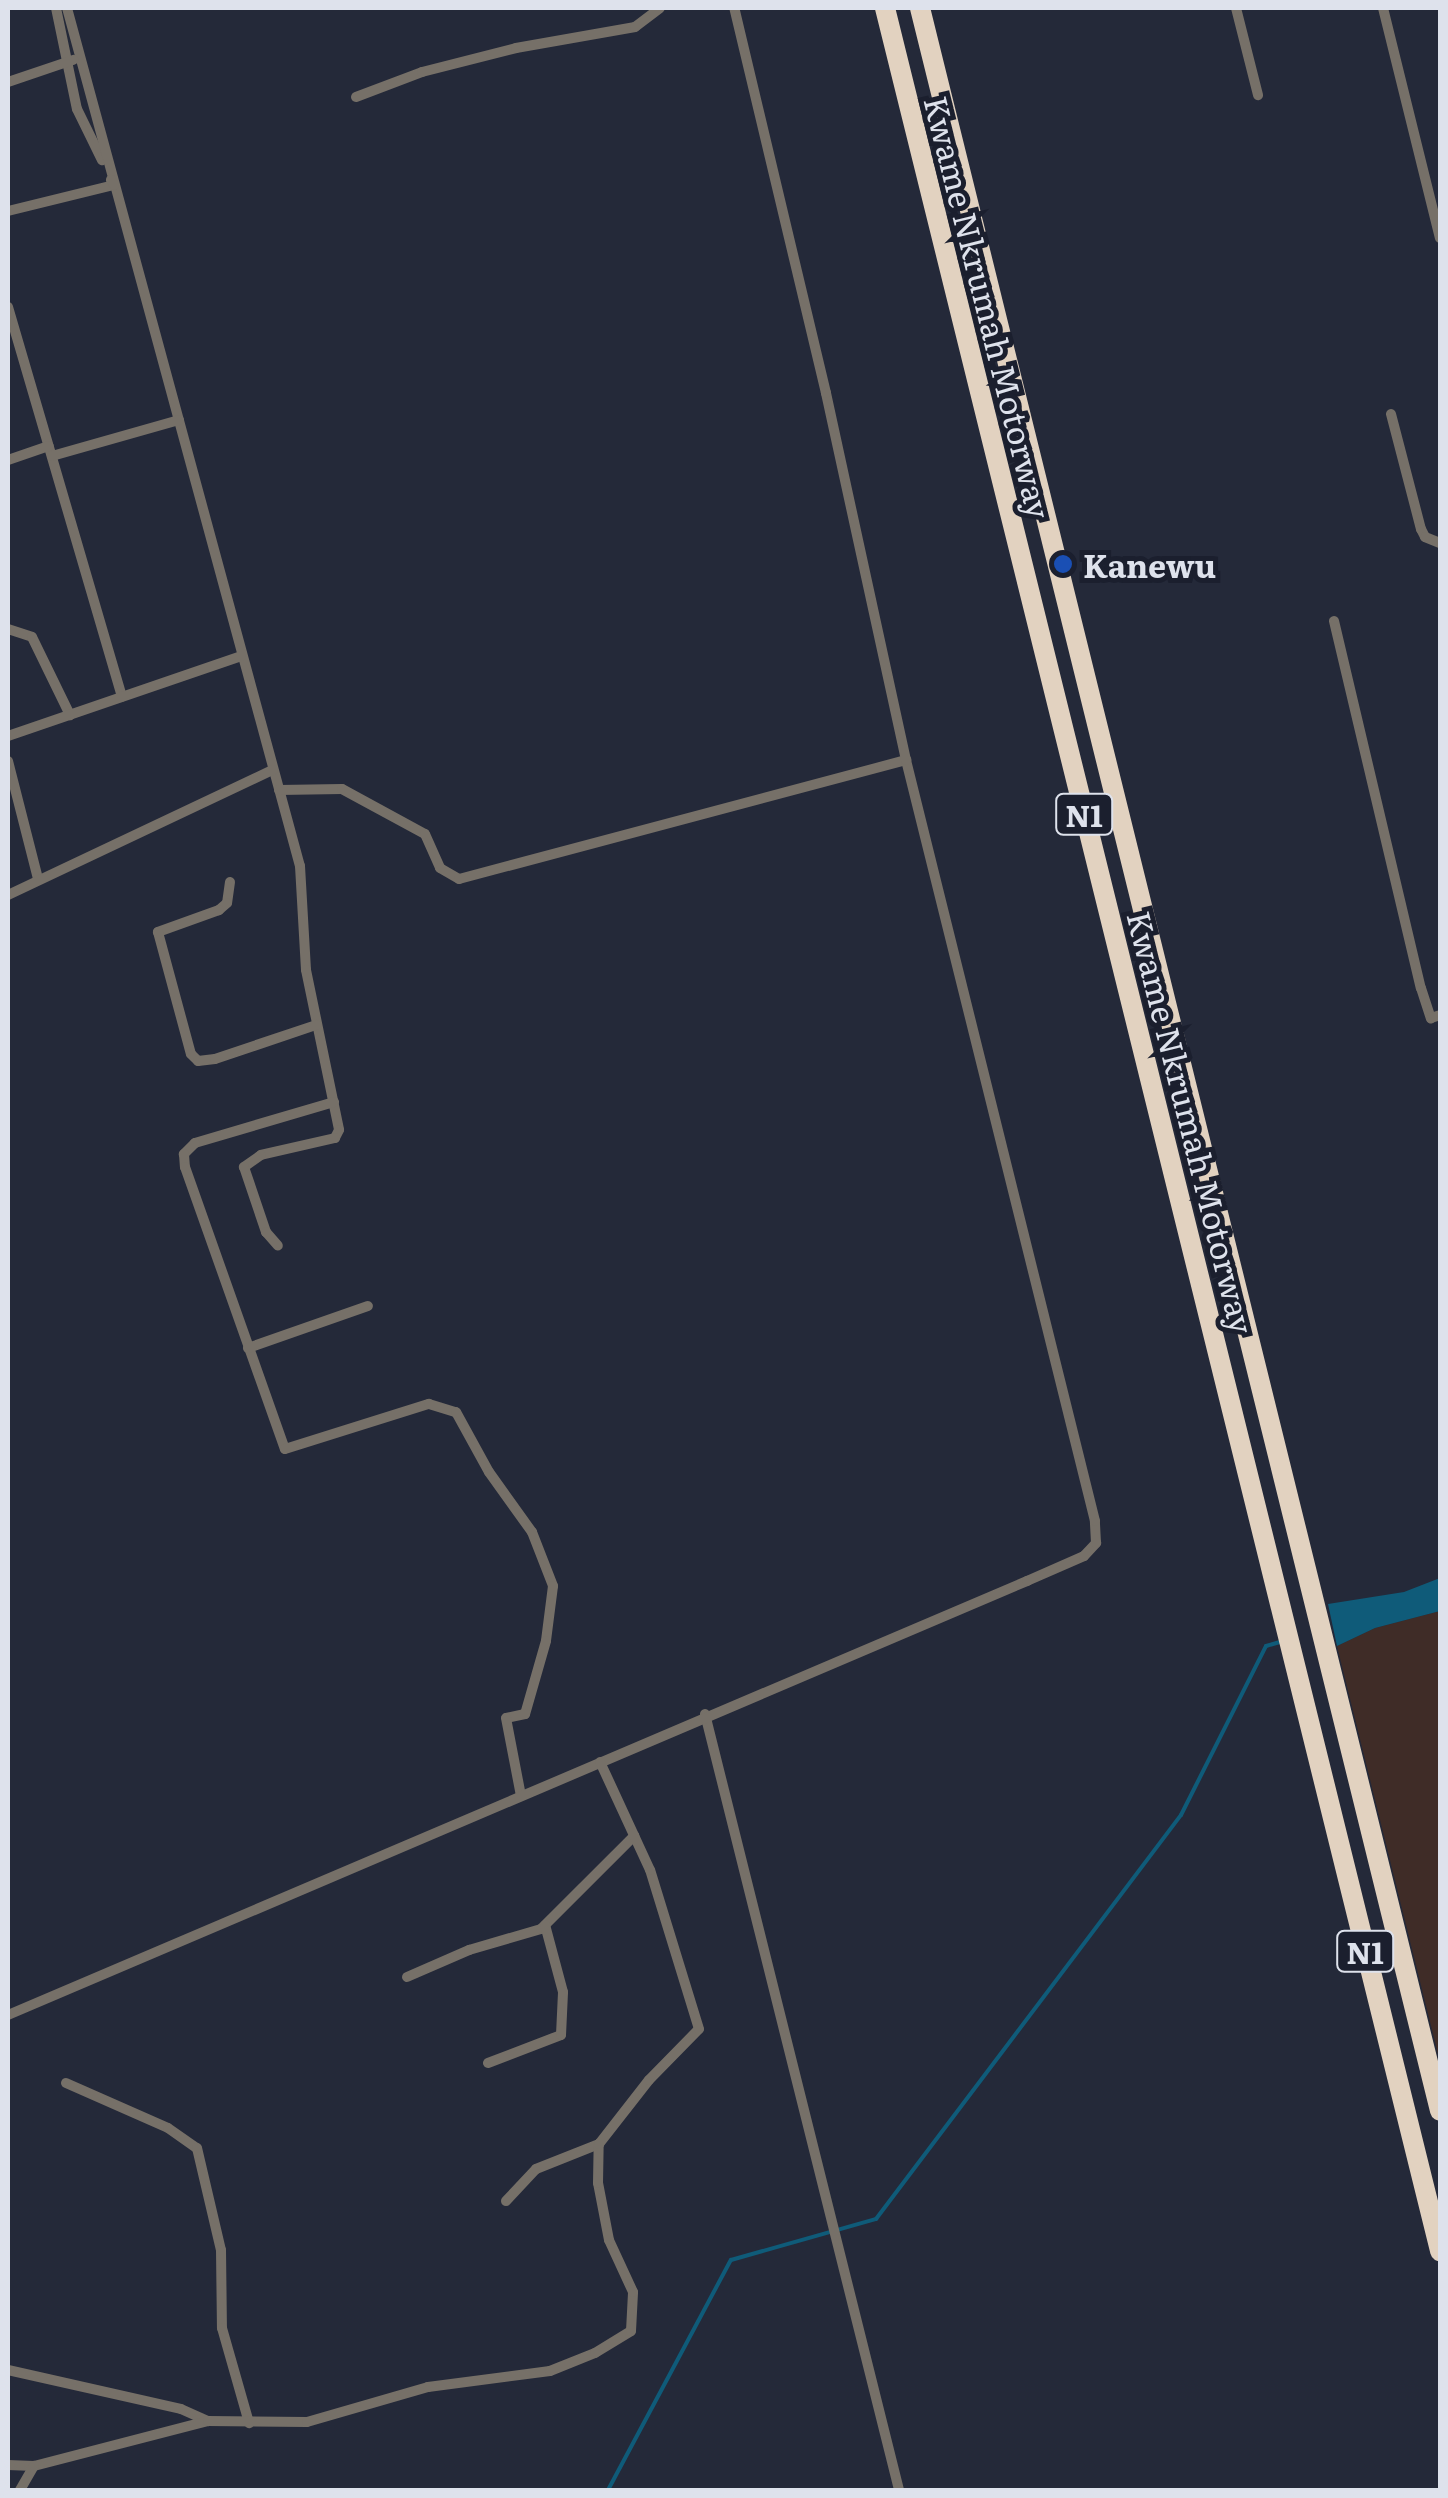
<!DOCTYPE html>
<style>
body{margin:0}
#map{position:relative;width:1448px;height:2498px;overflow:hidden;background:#242939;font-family:Literata,serif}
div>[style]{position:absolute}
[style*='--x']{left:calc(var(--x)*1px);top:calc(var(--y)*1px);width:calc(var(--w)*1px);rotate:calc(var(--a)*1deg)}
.commercial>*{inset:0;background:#3f2c27}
.water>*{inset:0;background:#0f5b79}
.stream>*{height:4px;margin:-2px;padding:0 2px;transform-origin:2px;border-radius:2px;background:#0f5b79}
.street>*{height:10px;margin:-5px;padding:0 5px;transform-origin:5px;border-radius:5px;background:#767068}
.highway>*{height:20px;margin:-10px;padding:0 10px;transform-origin:10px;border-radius:10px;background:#e2d2c0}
.dots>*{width:28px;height:28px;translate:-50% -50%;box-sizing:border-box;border:5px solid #1b1f2e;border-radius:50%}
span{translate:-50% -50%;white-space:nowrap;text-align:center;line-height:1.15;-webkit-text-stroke:10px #1b1f2e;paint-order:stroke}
.shield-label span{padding:2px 8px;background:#1b1f2e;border:2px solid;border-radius:8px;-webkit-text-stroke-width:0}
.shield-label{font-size:30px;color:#dee2ec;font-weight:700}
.street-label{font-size:32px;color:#dee2ec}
.poi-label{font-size:32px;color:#dee2ec;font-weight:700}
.left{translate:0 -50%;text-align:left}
.frame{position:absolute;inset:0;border:10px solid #dee2ec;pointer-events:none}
</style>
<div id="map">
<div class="commercial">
<div style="clip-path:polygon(1440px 1611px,1440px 2062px,1337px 1646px,1375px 1628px)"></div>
</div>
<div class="water">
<div style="clip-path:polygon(1440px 1578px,1440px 1611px,1375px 1628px,1337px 1646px,1328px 1604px,1404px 1592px)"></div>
</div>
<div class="stream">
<div style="--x:608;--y:2490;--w:261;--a:-61.9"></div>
<div style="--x:731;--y:2260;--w:151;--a:-15.8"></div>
<div style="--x:876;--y:2219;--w:506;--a:-52.95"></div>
<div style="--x:1181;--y:1815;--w:189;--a:-63.3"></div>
<div style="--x:1266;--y:1646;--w:18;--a:-16"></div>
</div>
<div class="street">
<div style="--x:56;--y:8;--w:103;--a:78.3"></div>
<div style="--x:77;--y:109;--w:57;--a:63.9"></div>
<div style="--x:67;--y:8;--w:889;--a:74.81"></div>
<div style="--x:300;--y:866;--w:104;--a:86.7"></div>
<div style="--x:306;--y:970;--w:163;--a:78.3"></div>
<div style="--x:339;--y:1130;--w:9;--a:117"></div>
<div style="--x:335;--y:1138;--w:76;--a:167.1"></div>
<div style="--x:261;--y:1155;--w:21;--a:145"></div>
<div style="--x:244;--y:1167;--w:69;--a:71.3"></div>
<div style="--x:266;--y:1232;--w:18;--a:49"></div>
<div style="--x:1236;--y:8;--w:90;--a:75.8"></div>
<div style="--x:1383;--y:8;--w:237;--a:76.1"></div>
<div style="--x:8;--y:82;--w:69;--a:-18.7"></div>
<div style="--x:356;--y:97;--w:71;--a:-20.7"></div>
<div style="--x:422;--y:72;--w:97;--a:-14.3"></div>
<div style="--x:516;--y:48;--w:121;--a:-10"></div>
<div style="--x:635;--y:27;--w:31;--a:-37"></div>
<div style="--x:8;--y:211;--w:109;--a:-13.8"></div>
<div style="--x:114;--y:185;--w:6;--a:-121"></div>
<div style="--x:8;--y:307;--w:406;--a:73.7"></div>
<div style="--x:1391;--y:414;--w:119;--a:75.4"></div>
<div style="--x:1421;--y:529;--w:9;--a:63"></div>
<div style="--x:1425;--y:537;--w:16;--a:22"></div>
<div style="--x:52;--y:456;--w:132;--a:-15.8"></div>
<div style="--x:8;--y:460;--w:43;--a:-18.9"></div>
<div style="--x:1334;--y:621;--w:377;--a:76.7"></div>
<div style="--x:1421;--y:988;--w:32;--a:72"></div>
<div style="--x:1431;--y:1018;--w:9;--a:-18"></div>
<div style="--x:8;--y:629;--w:25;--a:18"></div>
<div style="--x:32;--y:637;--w:87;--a:64"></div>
<div style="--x:8;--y:736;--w:246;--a:-18.9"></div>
<div style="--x:8;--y:761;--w:122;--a:75.7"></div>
<div style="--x:279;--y:790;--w:63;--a:-0.9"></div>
<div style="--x:342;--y:789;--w:94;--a:28.5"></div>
<div style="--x:425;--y:834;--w:37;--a:66"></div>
<div style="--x:440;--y:868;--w:22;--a:30"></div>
<div style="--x:459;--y:879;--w:463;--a:-14.9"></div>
<div style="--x:230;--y:882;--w:21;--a:98"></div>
<div style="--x:227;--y:903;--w:11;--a:139"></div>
<div style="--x:219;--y:910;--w:65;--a:160.2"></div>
<div style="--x:158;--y:932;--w:126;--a:74.9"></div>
<div style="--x:191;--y:1054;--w:10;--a:45"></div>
<div style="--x:198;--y:1061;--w:17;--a:-7"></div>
<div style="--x:215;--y:1059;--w:107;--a:-18.6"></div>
<div style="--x:8;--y:895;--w:293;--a:-25.3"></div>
<div style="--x:334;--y:1102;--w:145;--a:163.6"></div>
<div style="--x:195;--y:1143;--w:16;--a:135"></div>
<div style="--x:184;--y:1154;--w:13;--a:86"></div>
<div style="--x:185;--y:1167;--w:299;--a:70.5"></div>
<div style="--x:285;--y:1449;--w:151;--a:-17.4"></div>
<div style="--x:429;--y:1404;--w:28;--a:17"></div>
<div style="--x:456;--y:1412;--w:68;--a:61.2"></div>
<div style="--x:489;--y:1472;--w:74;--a:54.4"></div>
<div style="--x:532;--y:1532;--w:58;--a:68.7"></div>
<div style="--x:553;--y:1586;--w:55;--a:97.3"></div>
<div style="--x:546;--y:1641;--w:76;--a:106"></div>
<div style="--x:525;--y:1714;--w:19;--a:168"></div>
<div style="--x:506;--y:1718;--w:79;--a:79.1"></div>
<div style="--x:248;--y:1348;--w:127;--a:-19.3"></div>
<div style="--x:705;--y:1714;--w:800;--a:75.96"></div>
<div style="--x:407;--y:1977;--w:68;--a:-23.5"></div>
<div style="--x:469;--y:1950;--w:75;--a:-16.3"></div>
<div style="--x:541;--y:1929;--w:132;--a:-45"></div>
<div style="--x:8;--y:2015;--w:1108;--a:-23.07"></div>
<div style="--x:1027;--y:1581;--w:62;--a:-23.7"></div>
<div style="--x:1084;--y:1556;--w:18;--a:-47"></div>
<div style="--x:1096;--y:1543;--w:22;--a:-93"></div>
<div style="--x:1095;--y:1521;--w:784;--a:-103.95"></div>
<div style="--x:906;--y:760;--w:376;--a:-102.3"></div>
<div style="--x:826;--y:393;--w:396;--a:-103.4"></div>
<div style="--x:488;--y:2063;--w:78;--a:-21"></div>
<div style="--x:561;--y:2035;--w:43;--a:-87.3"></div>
<div style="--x:563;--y:1992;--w:69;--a:-105"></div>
<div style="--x:66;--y:2083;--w:111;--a:23.8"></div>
<div style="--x:168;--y:2128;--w:35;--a:35"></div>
<div style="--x:197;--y:2148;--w:105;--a:76.8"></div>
<div style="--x:221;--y:2250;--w:78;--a:89.3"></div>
<div style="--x:222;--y:2328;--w:99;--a:74.1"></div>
<div style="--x:506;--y:2201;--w:44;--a:-46.8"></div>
<div style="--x:536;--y:2169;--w:68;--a:-21.6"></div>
<div style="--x:8;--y:2370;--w:177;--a:12.7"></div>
<div style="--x:181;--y:2409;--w:30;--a:24"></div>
<div style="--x:8;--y:2465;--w:26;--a:2"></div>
<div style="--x:34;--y:2466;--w:180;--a:-14.5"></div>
<div style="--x:208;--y:2421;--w:99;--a:0.6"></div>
<div style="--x:307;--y:2422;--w:126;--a:-16.1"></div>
<div style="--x:428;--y:2387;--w:123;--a:-7.5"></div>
<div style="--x:550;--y:2371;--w:48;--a:-21.8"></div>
<div style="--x:595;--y:2353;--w:42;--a:-31.4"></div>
<div style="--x:631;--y:2331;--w:39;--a:-87"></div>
<div style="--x:633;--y:2292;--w:57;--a:-114.8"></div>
<div style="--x:609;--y:2240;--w:58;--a:-100.9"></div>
<div style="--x:598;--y:2183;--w:39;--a:-89"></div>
<div style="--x:599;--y:2144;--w:81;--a:-52"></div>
<div style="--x:649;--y:2080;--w:71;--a:-45.6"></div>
<div style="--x:699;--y:2029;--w:166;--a:-107.1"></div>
<div style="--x:650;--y:1870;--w:119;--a:-114.8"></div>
<div style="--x:20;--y:2490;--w:28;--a:-60"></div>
</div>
<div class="highway">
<div style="--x:885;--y:8;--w:2311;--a:76.1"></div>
<div style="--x:920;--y:8;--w:2166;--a:76.11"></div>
</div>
<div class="dots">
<div style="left:1063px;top:564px;background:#1a4fb4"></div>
</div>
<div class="shield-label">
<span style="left:1084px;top:814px">N1</span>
<span style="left:1365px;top:1951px">N1</span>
</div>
<div class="street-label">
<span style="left:989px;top:307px;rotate:76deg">Kwame Nkrumah Motorway</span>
<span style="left:1192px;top:1122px;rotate:76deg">Kwame Nkrumah Motorway</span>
</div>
<div class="poi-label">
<span class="left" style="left:1083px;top:564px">Kanewu</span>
</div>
<div class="frame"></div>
</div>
